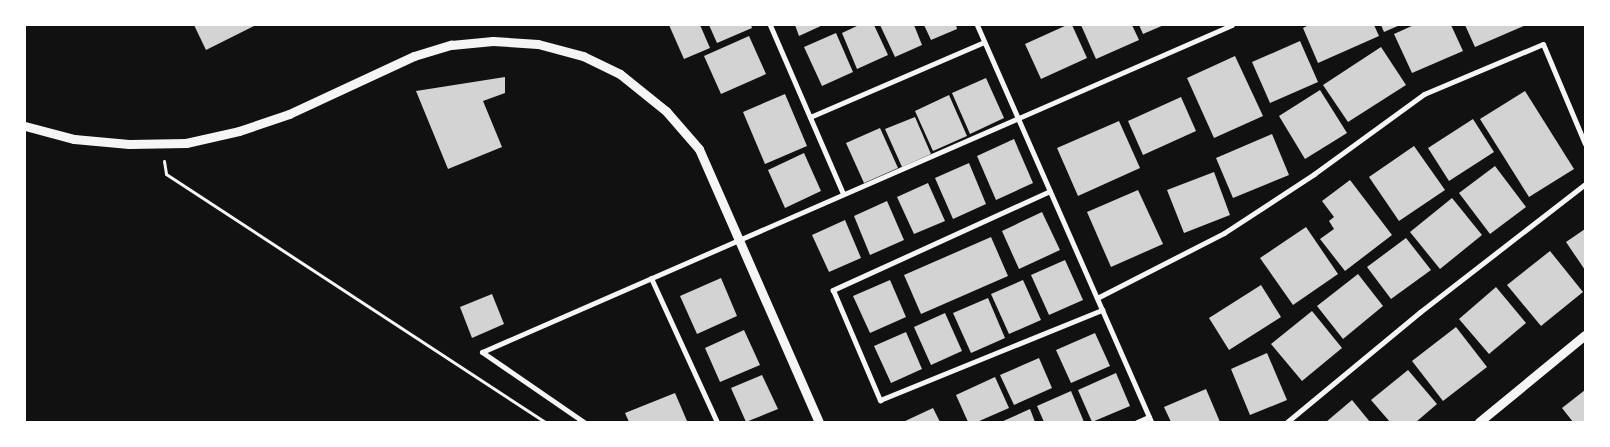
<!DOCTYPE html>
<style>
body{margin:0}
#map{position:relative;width:1610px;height:447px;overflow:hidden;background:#111;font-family:"Alegreya Sans",sans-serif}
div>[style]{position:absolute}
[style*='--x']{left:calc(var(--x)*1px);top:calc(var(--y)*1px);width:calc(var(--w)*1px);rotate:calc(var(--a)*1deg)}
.building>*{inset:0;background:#d3d3d3}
.path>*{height:3px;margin:-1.5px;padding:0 1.5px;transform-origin:1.5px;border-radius:1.5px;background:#f5f5f5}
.minor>*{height:5px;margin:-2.5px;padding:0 2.5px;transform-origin:2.5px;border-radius:2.5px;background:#f5f5f5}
.tertiary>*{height:9px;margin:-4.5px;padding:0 4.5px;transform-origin:4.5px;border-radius:4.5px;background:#f5f5f5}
span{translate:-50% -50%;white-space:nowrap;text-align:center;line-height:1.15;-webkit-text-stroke:5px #fff;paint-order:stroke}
.frame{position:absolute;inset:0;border:26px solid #fff;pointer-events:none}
</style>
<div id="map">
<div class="building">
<div style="clip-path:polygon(194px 25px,256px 25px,206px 50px)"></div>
<div style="clip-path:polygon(669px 25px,700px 25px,710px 48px,684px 59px)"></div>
<div style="clip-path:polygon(709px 25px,751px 25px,752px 28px,717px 43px)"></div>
<div style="clip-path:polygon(795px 25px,823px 25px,799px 36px)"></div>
<div style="clip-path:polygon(859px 25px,874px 25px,888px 55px,857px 69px,842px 33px)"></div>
<div style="clip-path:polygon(880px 25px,914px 25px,922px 45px,895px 57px)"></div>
<div style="clip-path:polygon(924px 25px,956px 25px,957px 29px,931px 40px)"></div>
<div style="clip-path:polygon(1067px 25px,1072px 25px,1087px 58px,1041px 79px,1025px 44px)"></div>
<div style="clip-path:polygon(1081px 25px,1132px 25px,1139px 40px,1096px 59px)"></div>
<div style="clip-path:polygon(1139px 25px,1164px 25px,1143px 34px)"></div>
<div style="clip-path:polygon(1309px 25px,1374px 25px,1379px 36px,1318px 63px,1303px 28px)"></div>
<div style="clip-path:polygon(1381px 25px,1400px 25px,1384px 32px)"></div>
<div style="clip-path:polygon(1414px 25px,1451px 25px,1463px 51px,1412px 73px,1394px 34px)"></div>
<div style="clip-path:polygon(1465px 25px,1526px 25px,1475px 47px)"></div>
<div style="clip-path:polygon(836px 33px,853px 72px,822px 86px,804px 47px)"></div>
<div style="clip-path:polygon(749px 36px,766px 74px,721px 94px,704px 56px)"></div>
<div style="clip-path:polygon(1300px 41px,1318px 82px,1270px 103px,1252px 62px)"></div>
<div style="clip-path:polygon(1381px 47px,1406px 85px,1348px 122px,1323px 85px)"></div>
<div style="clip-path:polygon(1235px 56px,1263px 116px,1214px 138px,1187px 78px)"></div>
<div style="clip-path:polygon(505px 77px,505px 93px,483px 101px,502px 147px,448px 169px,416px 91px)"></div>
<div style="clip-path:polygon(986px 78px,1004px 118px,970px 134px,952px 93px)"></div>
<div style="clip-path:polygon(1320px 90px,1347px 133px,1305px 159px,1279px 116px)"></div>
<div style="clip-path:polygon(1525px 91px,1574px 169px,1529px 197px,1480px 119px)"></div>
<div style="clip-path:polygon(785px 94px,807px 146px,765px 164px,743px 112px)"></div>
<div style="clip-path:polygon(949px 95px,967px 136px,933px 151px,915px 111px)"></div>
<div style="clip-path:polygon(1181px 97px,1196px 131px,1143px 155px,1128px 121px)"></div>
<div style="clip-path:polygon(915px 117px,931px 154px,902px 167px,885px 129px)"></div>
<div style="clip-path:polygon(1473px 119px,1494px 152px,1449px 181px,1428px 148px)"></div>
<div style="clip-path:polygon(1119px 121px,1140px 168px,1078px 196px,1057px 148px)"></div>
<div style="clip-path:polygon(880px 128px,898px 168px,864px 183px,846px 143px)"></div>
<div style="clip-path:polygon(1272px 134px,1289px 175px,1233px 198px,1216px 158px)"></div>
<div style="clip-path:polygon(1014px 139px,1033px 183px,996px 200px,977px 156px)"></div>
<div style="clip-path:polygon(1414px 146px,1445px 190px,1399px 221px,1369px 177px)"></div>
<div style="clip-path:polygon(804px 153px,821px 191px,785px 208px,768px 170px)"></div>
<div style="clip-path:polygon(969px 163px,986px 204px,953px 219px,935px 178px)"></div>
<div style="clip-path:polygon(1495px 166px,1526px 207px,1490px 234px,1459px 193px)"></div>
<div style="clip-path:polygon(1214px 172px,1230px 215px,1184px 233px,1167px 190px)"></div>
<div style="clip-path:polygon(1350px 180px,1392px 235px,1345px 271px,1320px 239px,1334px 229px,1329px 221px,1334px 217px,1322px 201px)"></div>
<div style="clip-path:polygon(928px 183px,945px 221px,914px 234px,897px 197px)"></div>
<div style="clip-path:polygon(1138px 190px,1163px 244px,1111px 267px,1087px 212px)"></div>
<div style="clip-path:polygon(1452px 198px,1482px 235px,1440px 269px,1410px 232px)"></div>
<div style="clip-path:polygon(887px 201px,904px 240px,870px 255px,854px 216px)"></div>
<div style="clip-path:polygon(1042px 212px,1060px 250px,1019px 269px,1002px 231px)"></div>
<div style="clip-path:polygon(845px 220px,861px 258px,829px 272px,812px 235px)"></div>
<div style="clip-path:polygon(1306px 227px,1338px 274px,1293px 305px,1260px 258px)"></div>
<div style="clip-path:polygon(1585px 229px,1585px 270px,1566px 242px)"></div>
<div style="clip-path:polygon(991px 237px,1008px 276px,921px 314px,904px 275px)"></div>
<div style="clip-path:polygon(1406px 238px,1431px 270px,1391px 299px,1367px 267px)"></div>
<div style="clip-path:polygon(1550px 251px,1583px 292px,1541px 326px,1507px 285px)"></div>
<div style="clip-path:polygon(1065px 260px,1083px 300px,1049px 315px,1031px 275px)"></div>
<div style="clip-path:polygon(1358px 274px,1383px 306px,1343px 339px,1317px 306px)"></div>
<div style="clip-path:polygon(721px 278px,737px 316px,697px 334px,680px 296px)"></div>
<div style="clip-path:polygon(890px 280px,906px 317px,870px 333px,853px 296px)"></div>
<div style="clip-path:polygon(1023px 280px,1041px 320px,1009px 334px,991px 294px)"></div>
<div style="clip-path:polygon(1261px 285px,1281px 317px,1229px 350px,1209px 318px)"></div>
<div style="clip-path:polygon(1496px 287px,1526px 323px,1489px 354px,1459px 319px)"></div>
<div style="clip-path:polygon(492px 294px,504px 324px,472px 338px,460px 307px)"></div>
<div style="clip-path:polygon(988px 298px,1005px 338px,971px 353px,953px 313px)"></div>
<div style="clip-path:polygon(1312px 311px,1342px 348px,1302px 381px,1271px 344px)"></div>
<div style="clip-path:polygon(945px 313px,962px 351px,931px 365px,914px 327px)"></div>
<div style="clip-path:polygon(1456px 327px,1487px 367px,1443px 401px,1412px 361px)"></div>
<div style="clip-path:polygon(744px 330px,760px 365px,720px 382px,705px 348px)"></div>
<div style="clip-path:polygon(906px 332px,922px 369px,891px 383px,874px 346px)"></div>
<div style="clip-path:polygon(1095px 333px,1110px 366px,1071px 383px,1056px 350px)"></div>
<div style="clip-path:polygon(1267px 353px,1287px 400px,1250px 415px,1231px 369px)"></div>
<div style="clip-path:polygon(1039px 358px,1052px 388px,1014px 405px,1000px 375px)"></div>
<div style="clip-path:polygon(1408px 370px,1437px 404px,1416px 422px,1390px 422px,1371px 400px)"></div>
<div style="clip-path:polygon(1116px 373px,1130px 406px,1092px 422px,1078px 390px)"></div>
<div style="clip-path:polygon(762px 375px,778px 409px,746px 422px,731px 388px)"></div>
<div style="clip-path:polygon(995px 377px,1009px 408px,977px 422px,968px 422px,956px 395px)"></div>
<div style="clip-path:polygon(1206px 389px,1220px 422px,1171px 422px,1164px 407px)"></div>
<div style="clip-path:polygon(1585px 390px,1585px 422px,1573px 422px,1562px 408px)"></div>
<div style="clip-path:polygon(1071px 391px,1084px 422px,1044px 422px,1037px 406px)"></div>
<div style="clip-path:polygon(675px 393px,687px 421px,629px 422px,625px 413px)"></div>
<div style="clip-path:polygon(1352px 400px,1370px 422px,1326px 422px)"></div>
<div style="clip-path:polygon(933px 408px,940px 422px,903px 422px)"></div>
<div style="clip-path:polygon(1030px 409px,1035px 422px,1001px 422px)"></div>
</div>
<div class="path">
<div style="--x:164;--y:161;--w:13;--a:81"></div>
<div style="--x:166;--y:174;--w:453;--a:33.2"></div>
</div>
<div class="minor">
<div style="--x:770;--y:25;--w:184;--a:66.6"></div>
<div style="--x:977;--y:25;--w:433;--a:66.3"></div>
<div style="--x:810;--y:117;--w:189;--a:-23.3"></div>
<div style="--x:1050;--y:191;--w:239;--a:155.5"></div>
<div style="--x:833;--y:290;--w:120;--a:66.9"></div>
<div style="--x:880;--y:400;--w:240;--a:-22.1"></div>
<div style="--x:651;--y:278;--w:158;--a:65.4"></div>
<div style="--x:1097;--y:298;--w:143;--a:-27.1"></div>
<div style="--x:1224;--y:233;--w:108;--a:-33.2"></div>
<div style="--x:1314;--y:174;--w:136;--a:-36"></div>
<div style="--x:1424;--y:94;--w:129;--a:-22.8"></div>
<div style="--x:1543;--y:44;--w:108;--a:67.2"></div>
<div style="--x:482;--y:352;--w:818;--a:-23.56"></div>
<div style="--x:482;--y:352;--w:124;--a:34.5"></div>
<div style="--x:1137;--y:422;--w:13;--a:-23"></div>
<div style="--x:1287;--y:422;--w:173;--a:-39.6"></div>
<div style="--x:1420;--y:312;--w:209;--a:-37.8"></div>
</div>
<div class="tertiary">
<div style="--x:25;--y:126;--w:51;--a:14.9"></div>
<div style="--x:74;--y:139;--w:55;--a:5.2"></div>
<div style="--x:129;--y:144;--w:57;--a:-1"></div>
<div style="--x:186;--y:143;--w:54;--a:-12.8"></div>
<div style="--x:239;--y:131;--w:53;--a:-18.8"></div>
<div style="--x:289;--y:114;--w:138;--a:-24.9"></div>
<div style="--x:414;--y:56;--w:39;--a:-17"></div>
<div style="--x:451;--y:45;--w:42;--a:-5.4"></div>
<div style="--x:493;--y:41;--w:45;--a:3.8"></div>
<div style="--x:538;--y:44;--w:47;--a:14.9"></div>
<div style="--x:583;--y:56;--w:41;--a:25.9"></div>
<div style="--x:620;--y:74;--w:59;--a:38.8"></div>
<div style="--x:666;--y:111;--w:50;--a:49"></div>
<div style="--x:699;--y:149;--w:298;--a:66.3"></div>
<div style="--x:1479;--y:422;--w:137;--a:-39.4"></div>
</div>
<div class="frame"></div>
</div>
